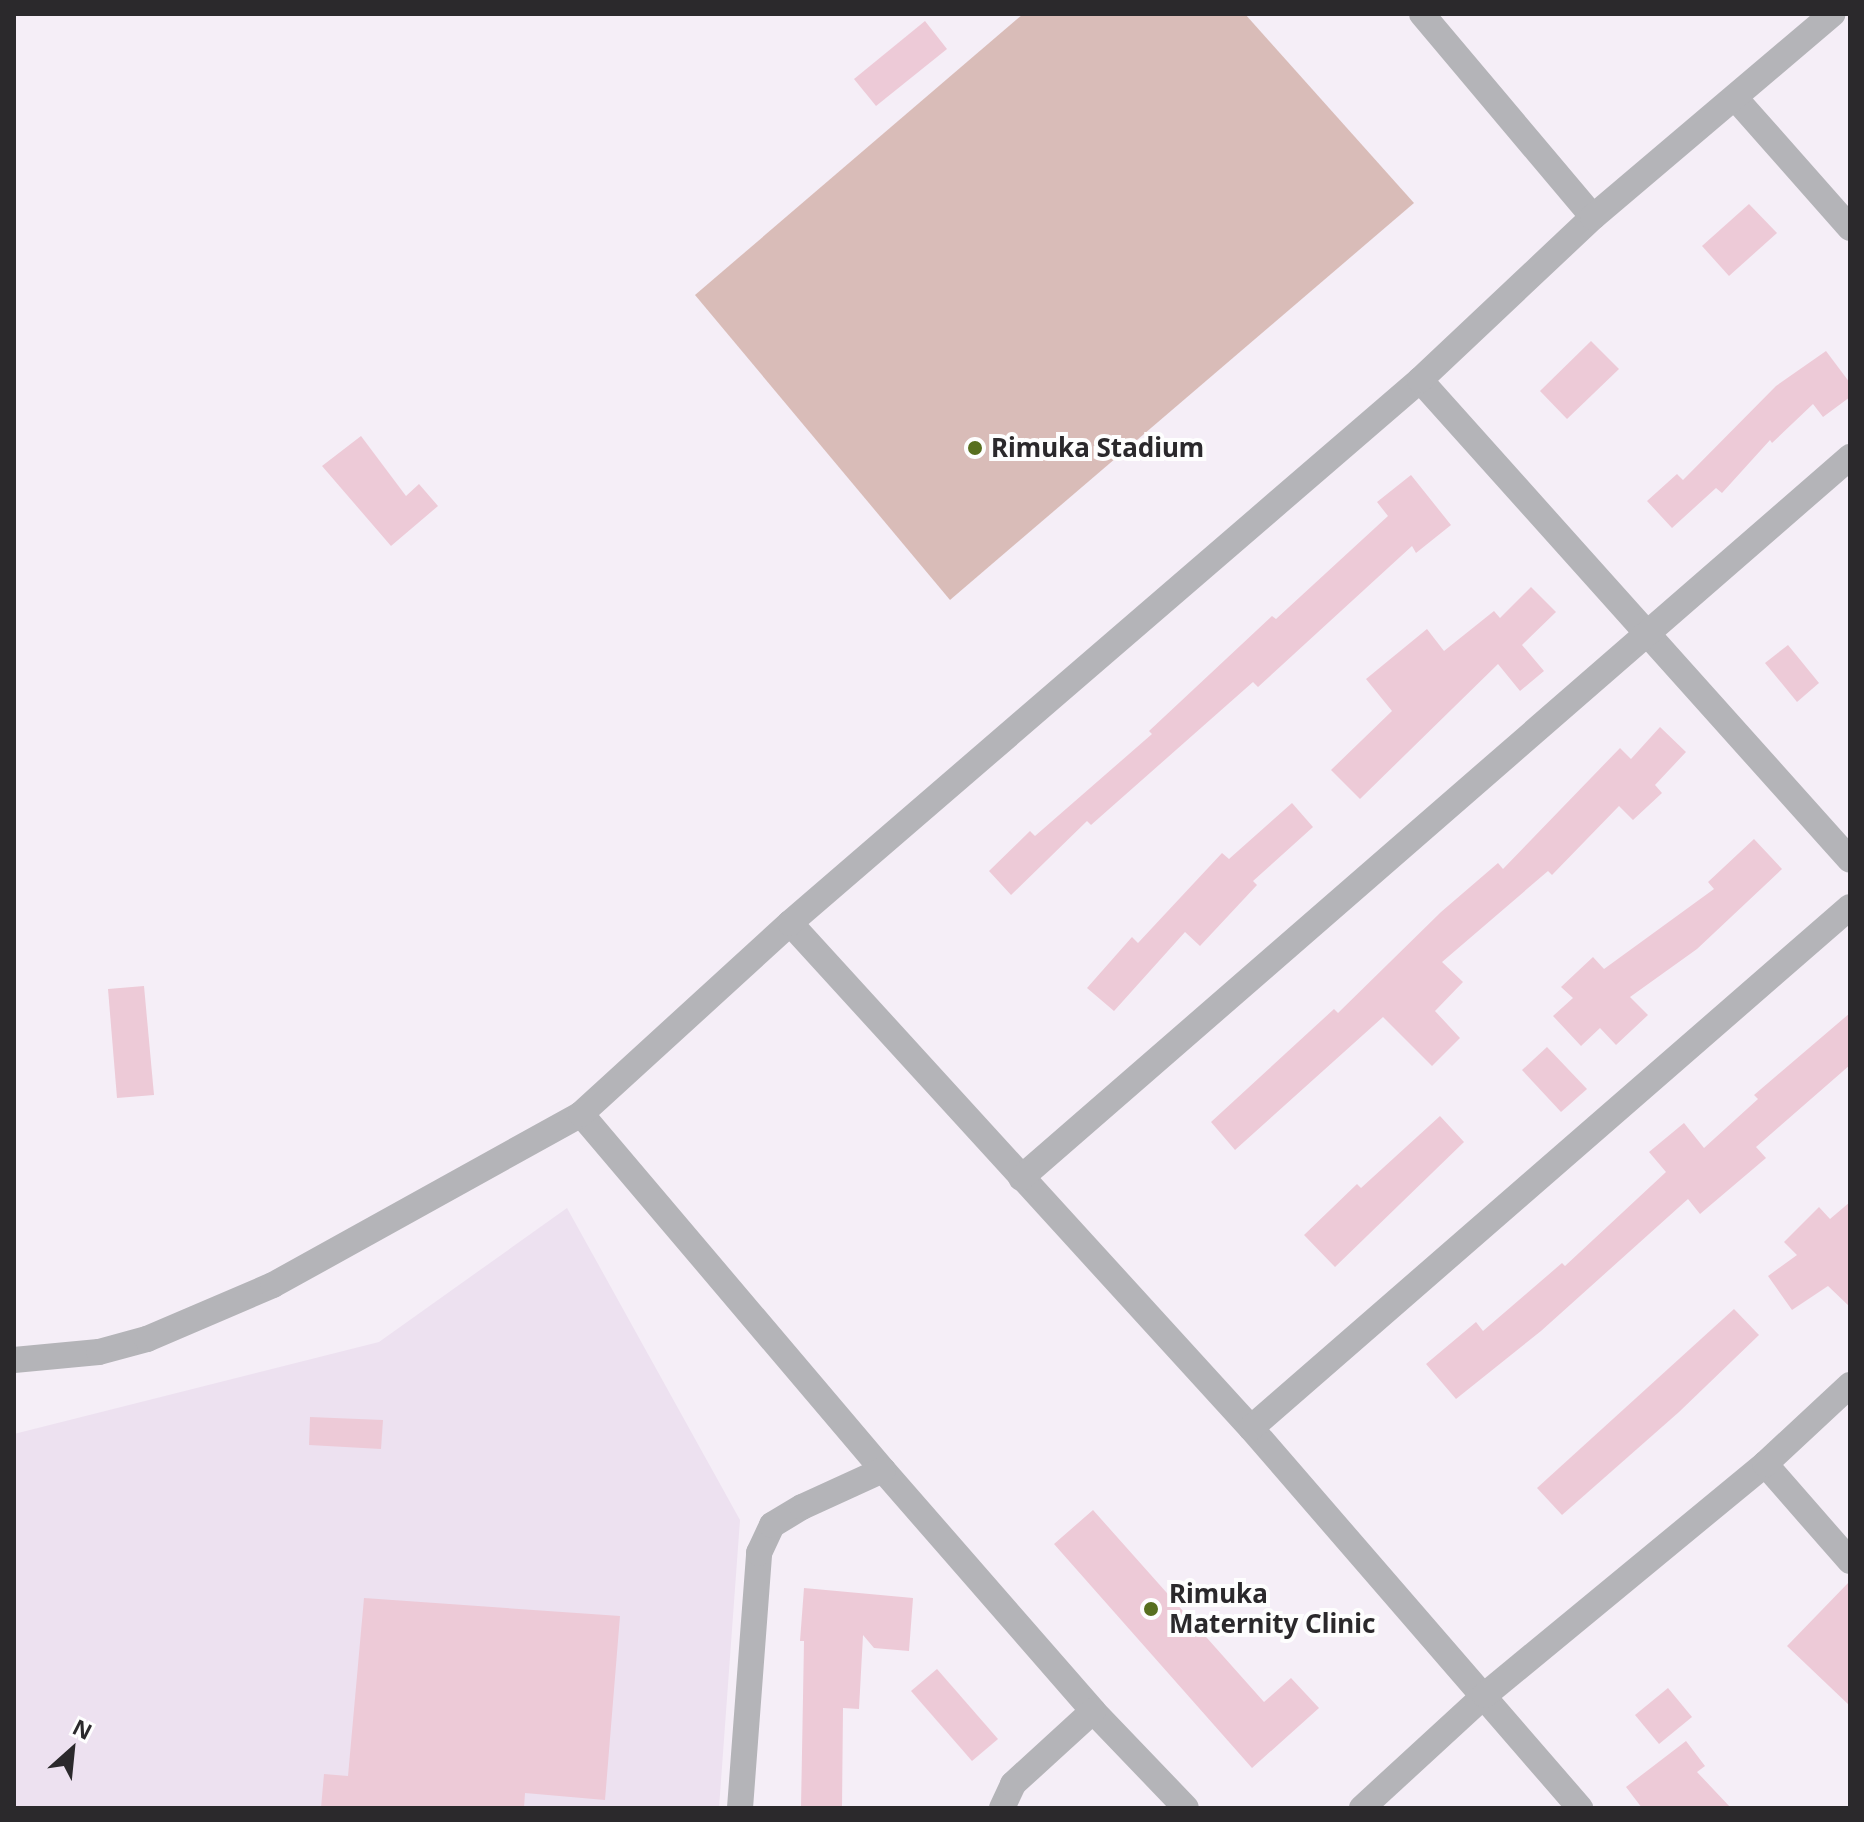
<!DOCTYPE html>
<style>
body{margin:0}
#map{position:relative;width:1864px;height:1822px;overflow:hidden;background:#f5eef7;font-family:"Noto Sans",sans-serif}
div>[style]{position:absolute}
[style*='--x']{left:calc(var(--x)*1px);top:calc(var(--y)*1px);width:calc(var(--w)*1px);rotate:calc(var(--a)*1deg)}
.built>*{inset:0;background:#ede1f0}
.green>*{inset:0;background:#d9bcb8}
.building>*{inset:0;background:#edcad7}
.minor>*{height:26px;margin:-13px;padding:0 13px;transform-origin:13px;border-radius:13px;background:#b4b4b8}
.dots>*{width:22px;height:22px;translate:-50% -50%;box-sizing:border-box;border:4px solid #fefefe;border-radius:50%}
span{translate:-50% -50%;white-space:nowrap;text-align:center;line-height:1.15;-webkit-text-stroke:8px #fefefe;paint-order:stroke}
.poi-label{font-size:26px;color:#2b292c;font-weight:700}
.left{translate:0 -50%;text-align:left}
.frame{position:absolute;inset:0;border:16px solid #2b292c;pointer-events:none}
.north{position:absolute;left:32px;top:1710px;width:80px;height:80px;-webkit-text-stroke:6px #fefefe;paint-order:stroke;rotate:27deg;font-size:22px;font-weight:700;line-height:32px;text-align:center;color:#2b292c}
.north::after{content:'';display:block;margin:auto;width:28px;height:36px;background:#2b292c;clip-path:polygon(50% 0,100% 100%,50% 72%,0 100%)}
</style>
<div id="map">
<div class="built">
<div style="clip-path:polygon(567px 1208px,740px 1520px,719px 1808px,14px 1808px,14px 1434px,379px 1342px)"></div>
</div>
<div class="green">
<div style="clip-path:polygon(1023px 14px,1245px 14px,1414px 203px,950px 600px,695px 295px)"></div>
</div>
<div class="building">
<div style="clip-path:polygon(925px 21px,947px 49px,876px 106px,854px 79px)"></div>
<div style="clip-path:polygon(1749px 204px,1777px 233px,1729px 276px,1702px 246px)"></div>
<div style="clip-path:polygon(1591px 341px,1619px 369px,1567px 419px,1540px 391px)"></div>
<div style="clip-path:polygon(1826px 351px,1850px 383px,1850px 397px,1823px 417px,1813px 404px,1772px 443px,1770px 440px,1722px 493px,1716px 488px,1672px 528px,1647px 501px,1677px 474px,1683px 480px,1776px 386px)"></div>
<div style="clip-path:polygon(361px 436px,406px 496px,419px 484px,438px 506px,391px 546px,322px 466px)"></div>
<div style="clip-path:polygon(1411px 475px,1451px 525px,1416px 553px,1412px 546px,1258px 687px,1253px 682px,1091px 825px,1087px 821px,1011px 895px,989px 871px,1030px 831px,1035px 836px,1152px 734px,1149px 731px,1272px 616px,1276px 619px,1388px 516px,1377px 502px)"></div>
<div style="clip-path:polygon(1531px 587px,1556px 612px,1522px 645px,1544px 671px,1520px 691px,1498px 664px,1360px 799px,1331px 770px,1392px 711px,1366px 679px,1427px 629px,1444px 651px,1494px 611px,1500px 618px)"></div>
<div style="clip-path:polygon(1788px 645px,1819px 683px,1797px 702px,1765px 663px)"></div>
<div style="clip-path:polygon(1660px 727px,1686px 752px,1655px 785px,1662px 793px,1633px 820px,1619px 806px,1552px 875px,1548px 871px,1442px 962px,1463px 982px,1435px 1011px,1460px 1038px,1432px 1066px,1383px 1017px,1235px 1150px,1211px 1122px,1334px 1009px,1338px 1013px,1441px 912px,1498px 863px,1503px 869px,1620px 748px,1631px 759px)"></div>
<div style="clip-path:polygon(1292px 803px,1313px 827px,1253px 881px,1257px 885px,1200px 946px,1185px 932px,1114px 1011px,1087px 988px,1132px 937px,1138px 943px,1222px 853px,1229px 859px)"></div>
<div style="clip-path:polygon(1754px 839px,1782px 869px,1697px 949px,1630px 997px,1648px 1015px,1616px 1045px,1600px 1028px,1581px 1046px,1553px 1016px,1573px 998px,1561px 987px,1593px 957px,1604px 969px,1714px 889px,1708px 882px)"></div>
<div style="clip-path:polygon(144px 986px,154px 1095px,117px 1098px,108px 989px)"></div>
<div style="clip-path:polygon(1850px 1013px,1850px 1065px,1756px 1147px,1766px 1158px,1700px 1214px,1688px 1199px,1541px 1331px,1456px 1399px,1426px 1364px,1476px 1322px,1483px 1331px,1562px 1263px,1565px 1266px,1666px 1172px,1649px 1152px,1684px 1123px,1704px 1148px,1758px 1099px,1754px 1095px)"></div>
<div style="clip-path:polygon(1547px 1047px,1587px 1089px,1561px 1112px,1522px 1070px)"></div>
<div style="clip-path:polygon(1440px 1116px,1464px 1142px,1335px 1267px,1304px 1235px,1357px 1184px,1361px 1188px)"></div>
<div style="clip-path:polygon(1850px 1202px,1850px 1307px,1828px 1286px,1792px 1310px,1768px 1276px,1797px 1255px,1784px 1242px,1819px 1207px,1830px 1219px)"></div>
<div style="clip-path:polygon(1734px 1309px,1759px 1335px,1679px 1412px,1562px 1515px,1537px 1488px)"></div>
<div style="clip-path:polygon(310px 1417px,383px 1420px,381px 1449px,309px 1445px)"></div>
<div style="clip-path:polygon(1093px 1510px,1264px 1702px,1291px 1678px,1319px 1708px,1252px 1768px,1054px 1544px)"></div>
<div style="clip-path:polygon(1850px 1581px,1850px 1706px,1787px 1646px)"></div>
<div style="clip-path:polygon(804px 1588px,913px 1598px,909px 1651px,874px 1648px,863px 1635px,859px 1709px,843px 1708px,842px 1808px,801px 1808px,804px 1641px,800px 1641px)"></div>
<div style="clip-path:polygon(364px 1598px,620px 1616px,605px 1800px,525px 1793px,524px 1808px,321px 1808px,324px 1774px,348px 1776px)"></div>
<div style="clip-path:polygon(937px 1669px,998px 1739px,972px 1761px,911px 1691px)"></div>
<div style="clip-path:polygon(1668px 1688px,1692px 1717px,1659px 1744px,1635px 1715px)"></div>
<div style="clip-path:polygon(1686px 1741px,1705px 1766px,1697px 1772px,1731px 1808px,1642px 1808px,1626px 1787px)"></div>
</div>
<div class="minor">
<div style="--x:1422;--y:14;--w:265;--a:49.9"></div>
<div style="--x:1736;--y:99;--w:172;--a:48.5"></div>
<div style="--x:1420;--y:380;--w:644;--a:48.14"></div>
<div style="--x:790;--y:923;--w:684;--a:47.61"></div>
<div style="--x:1251;--y:1428;--w:503;--a:49.11"></div>
<div style="--x:581;--y:1114;--w:467;--a:49.7"></div>
<div style="--x:883;--y:1470;--w:320;--a:48.9"></div>
<div style="--x:1093;--y:1711;--w:134;--a:46.2"></div>
<div style="--x:1021;--y:1178;--w:1099;--a:-41.01"></div>
<div style="--x:14;--y:1360;--w:85;--a:-5.4"></div>
<div style="--x:99;--y:1352;--w:50;--a:-15.2"></div>
<div style="--x:147;--y:1339;--w:137;--a:-23.2"></div>
<div style="--x:273;--y:1285;--w:352;--a:-29"></div>
<div style="--x:581;--y:1114;--w:283;--a:-42.4"></div>
<div style="--x:790;--y:923;--w:832;--a:-40.76"></div>
<div style="--x:1420;--y:380;--w:238;--a:-43.3"></div>
<div style="--x:1593;--y:217;--w:314;--a:-40.3"></div>
<div style="--x:1251;--y:1428;--w:794;--a:-41.02"></div>
<div style="--x:1765;--y:1464;--w:129;--a:48.8"></div>
<div style="--x:740;--y:1808;--w:256;--a:-85.7"></div>
<div style="--x:759;--y:1553;--w:31;--a:-65"></div>
<div style="--x:772;--y:1525;--w:35;--a:-31"></div>
<div style="--x:802;--y:1507;--w:89;--a:-24.6"></div>
<div style="--x:1002;--y:1808;--w:26;--a:-65"></div>
<div style="--x:1013;--y:1784;--w:108;--a:-42.4"></div>
<div style="--x:1362;--y:1808;--w:167;--a:-42.6"></div>
<div style="--x:1485;--y:1695;--w:363;--a:-39.5"></div>
<div style="--x:1765;--y:1464;--w:116;--a:-42.9"></div>
</div>
<div class="dots">
<div style="left:975px;top:448px;background:#586f1f"></div>
<div style="left:1151px;top:1609px;background:#586f1f"></div>
</div>
<div class="poi-label">
<span class="left" style="left:991px;top:448px">Rimuka Stadium</span>
<span class="left" style="left:1169px;top:1609px">Rimuka<br>Maternity Clinic</span>
</div>
<div class="frame"></div>
<div class="north">N</div>
</div>
